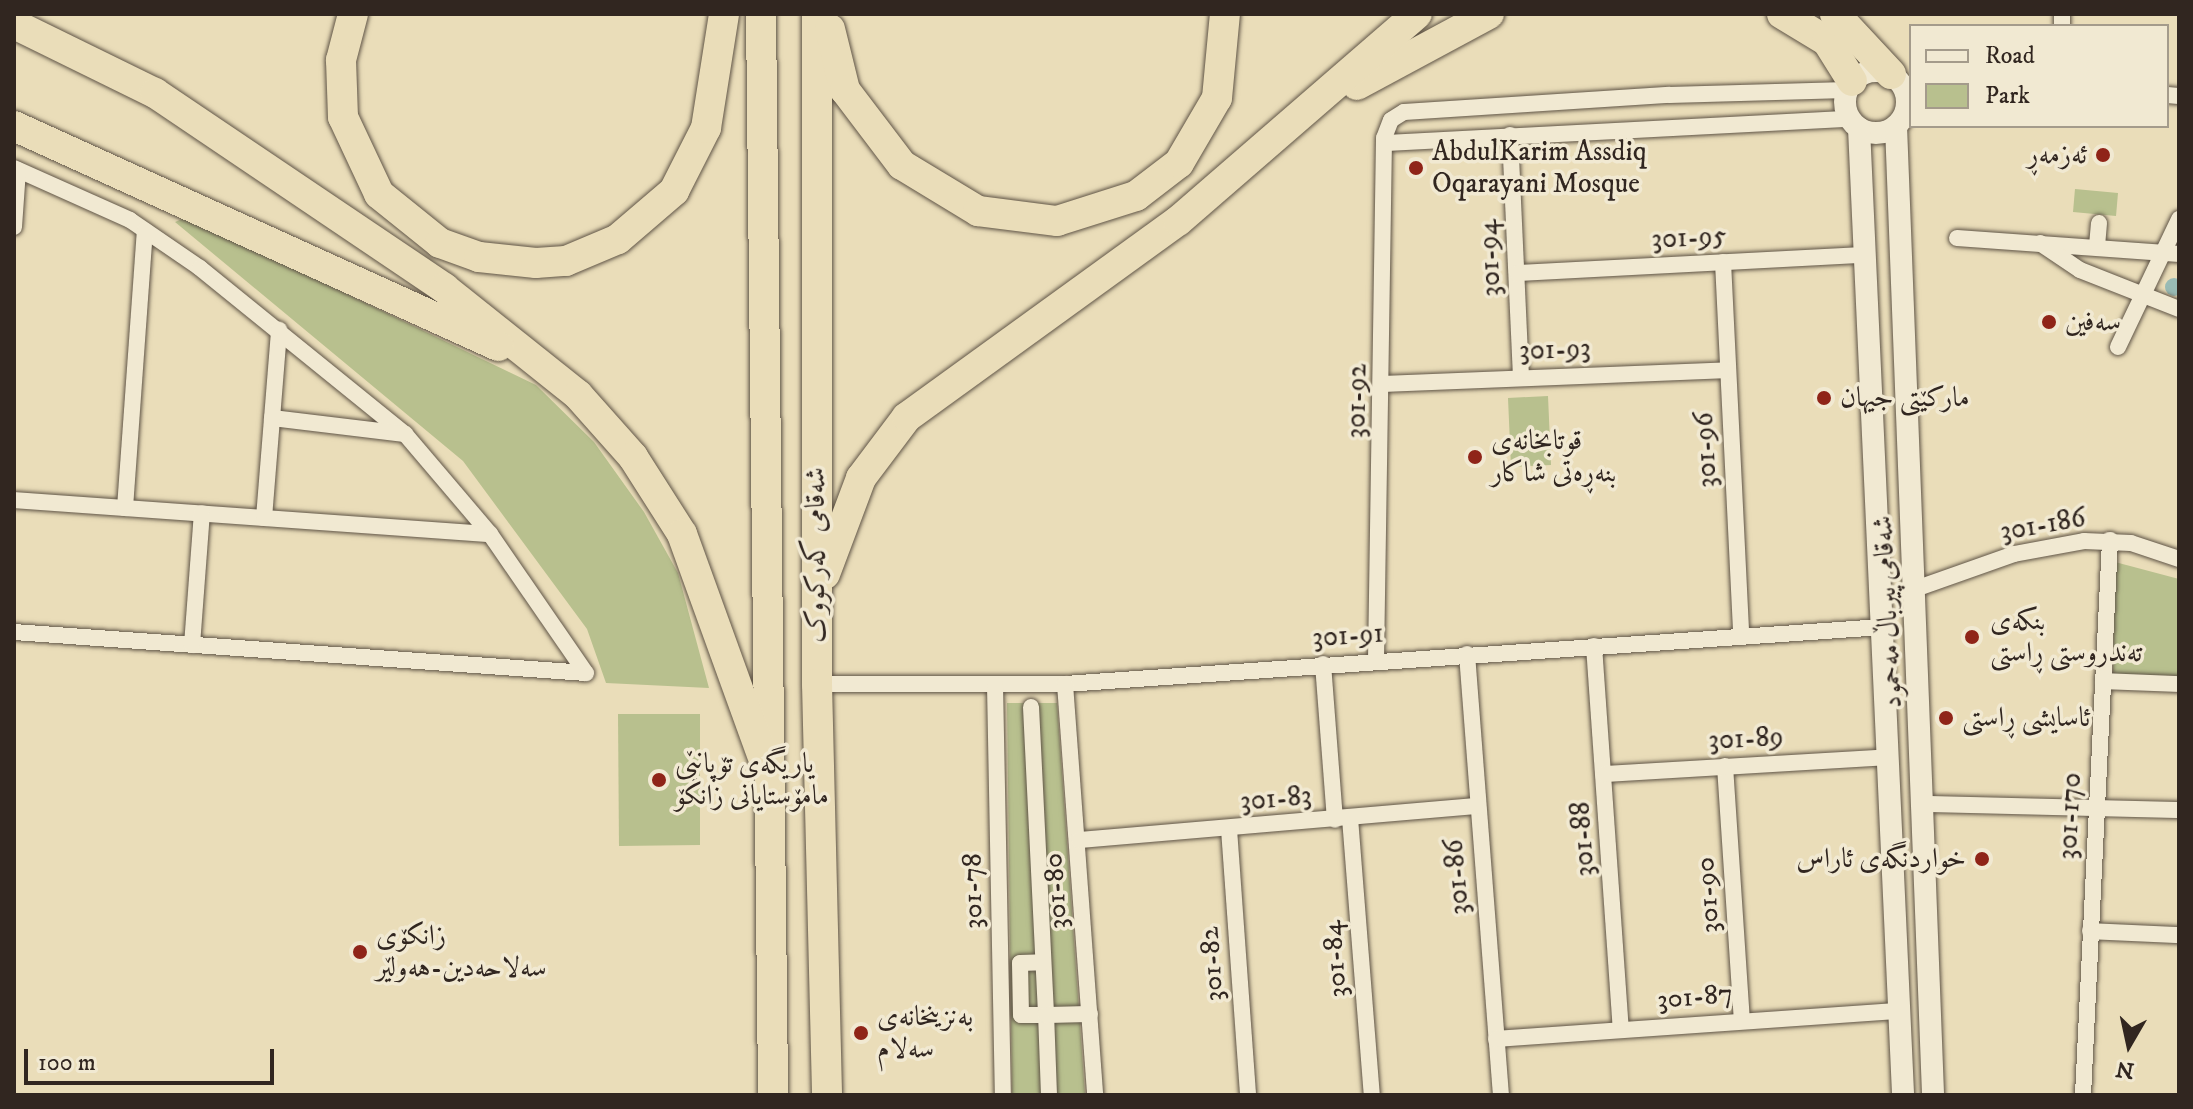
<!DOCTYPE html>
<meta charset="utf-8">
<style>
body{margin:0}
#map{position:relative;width:2193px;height:1109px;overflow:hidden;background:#eaddb9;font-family:"IM FELL DW Pica",Amiri,serif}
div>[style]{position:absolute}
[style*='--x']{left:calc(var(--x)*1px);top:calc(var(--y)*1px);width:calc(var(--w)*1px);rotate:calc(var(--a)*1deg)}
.green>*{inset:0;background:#b8c08e}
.water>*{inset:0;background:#99bbb5}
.round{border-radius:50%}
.roads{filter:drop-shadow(0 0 2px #5f5446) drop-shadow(0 0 2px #5f5446)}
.street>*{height:16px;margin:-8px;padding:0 8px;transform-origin:8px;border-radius:8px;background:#f1e9d2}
.secondary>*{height:22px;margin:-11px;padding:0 11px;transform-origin:11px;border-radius:11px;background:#f1e9d2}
.secondary>.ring{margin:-11px;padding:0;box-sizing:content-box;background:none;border:22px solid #f1e9d2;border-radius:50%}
.highway>*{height:30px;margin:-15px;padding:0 15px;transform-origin:15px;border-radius:15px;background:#eaddb9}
.dots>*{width:22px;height:22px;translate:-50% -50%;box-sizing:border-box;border:4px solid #f1e9d2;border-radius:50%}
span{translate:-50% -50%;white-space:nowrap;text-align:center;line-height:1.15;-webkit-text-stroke:7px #f1e9d2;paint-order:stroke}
.poi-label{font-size:28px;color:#312620}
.left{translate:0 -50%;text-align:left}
.right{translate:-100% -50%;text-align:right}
.street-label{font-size:28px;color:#312620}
.frame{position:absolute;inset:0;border:16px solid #312620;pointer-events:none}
.legend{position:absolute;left:1909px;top:24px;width:260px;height:104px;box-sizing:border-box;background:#f1e9d2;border:2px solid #a49b8b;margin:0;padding:10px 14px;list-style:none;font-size:24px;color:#312620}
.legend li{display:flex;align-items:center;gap:16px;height:40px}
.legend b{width:40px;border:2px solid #a49b8b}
.north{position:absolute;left:2089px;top:1005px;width:80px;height:80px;-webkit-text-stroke:6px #f1e9d2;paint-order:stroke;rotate:189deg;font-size:22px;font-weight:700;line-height:32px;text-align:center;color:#312620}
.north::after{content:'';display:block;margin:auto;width:28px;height:36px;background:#312620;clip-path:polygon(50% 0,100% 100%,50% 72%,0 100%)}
.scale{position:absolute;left:24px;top:1049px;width:250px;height:36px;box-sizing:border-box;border:4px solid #312620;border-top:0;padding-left:10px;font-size:24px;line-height:28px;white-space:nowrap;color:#312620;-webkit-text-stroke:6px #f1e9d2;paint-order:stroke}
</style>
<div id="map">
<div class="green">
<div style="clip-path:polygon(2075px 189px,2118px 193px,2116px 216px,2073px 212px)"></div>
<div style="clip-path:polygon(187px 217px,536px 385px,594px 442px,644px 512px,678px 573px,709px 688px,606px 683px,587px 629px,463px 461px,175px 222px)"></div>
<div style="clip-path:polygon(1548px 396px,1551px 465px,1511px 467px,1508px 398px)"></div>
<div style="clip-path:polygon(2115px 562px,2179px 579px,2179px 676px,2113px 674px)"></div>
<div style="clip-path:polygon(1007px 703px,1057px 703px,1085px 1095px,1012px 1095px)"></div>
<div style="clip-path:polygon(618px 714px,700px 714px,700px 845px,619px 846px)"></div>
</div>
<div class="water">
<div class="round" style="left:2165px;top:278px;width:18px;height:18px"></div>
</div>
<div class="roads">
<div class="street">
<div style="--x:2062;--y:26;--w:12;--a:-90"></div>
<div style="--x:2167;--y:95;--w:12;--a:5"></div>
<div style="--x:1510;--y:135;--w:243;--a:87.4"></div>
<div style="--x:1385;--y:143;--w:466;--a:-3"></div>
<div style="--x:14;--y:168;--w:127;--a:24.1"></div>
<div style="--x:130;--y:220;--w:85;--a:34.4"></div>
<div style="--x:200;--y:268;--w:264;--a:39"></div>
<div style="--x:405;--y:434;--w:131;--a:49.6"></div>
<div style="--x:490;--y:534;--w:169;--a:55.4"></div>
<div style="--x:14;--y:227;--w:57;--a:-86"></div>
<div style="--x:1957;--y:238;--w:223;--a:4.1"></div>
<div style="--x:2040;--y:243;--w:48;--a:34"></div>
<div style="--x:2080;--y:270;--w:106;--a:21.5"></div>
<div style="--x:2097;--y:246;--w:23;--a:-85"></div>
<div style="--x:1723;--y:262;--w:373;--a:87.2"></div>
<div style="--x:1517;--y:273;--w:348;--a:-3"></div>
<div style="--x:2118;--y:347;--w:142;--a:-64.5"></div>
<div style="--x:1384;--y:384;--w:344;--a:-2.3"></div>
<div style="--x:272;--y:418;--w:134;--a:6.9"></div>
<div style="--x:14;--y:500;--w:477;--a:4.1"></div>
<div style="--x:125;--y:508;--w:278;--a:-85.9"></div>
<div style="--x:264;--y:518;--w:189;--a:-85.4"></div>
<div style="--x:1918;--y:588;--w:102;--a:-19.5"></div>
<div style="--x:2014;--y:554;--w:71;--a:-10.5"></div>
<div style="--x:2084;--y:541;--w:47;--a:2.4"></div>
<div style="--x:2131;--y:543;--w:51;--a:18.4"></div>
<div style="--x:14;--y:632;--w:573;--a:4.1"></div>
<div style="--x:192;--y:645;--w:132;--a:-85.7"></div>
<div style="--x:1594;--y:646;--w:384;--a:86"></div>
<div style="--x:1467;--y:654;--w:442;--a:85.6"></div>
<div style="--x:1376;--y:660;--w:522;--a:-89.12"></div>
<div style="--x:1384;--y:138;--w:19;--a:-69"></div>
<div style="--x:1391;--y:120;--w:15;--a:-32"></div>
<div style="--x:1404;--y:112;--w:266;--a:-3.7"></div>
<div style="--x:1669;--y:95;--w:178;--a:-1.6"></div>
<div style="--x:1323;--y:664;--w:156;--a:85.6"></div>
<div style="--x:2103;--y:681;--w:76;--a:2.3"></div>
<div style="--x:817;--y:684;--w:248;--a:0"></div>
<div style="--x:1065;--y:684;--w:820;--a:-3.99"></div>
<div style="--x:1065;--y:684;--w:412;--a:85.8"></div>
<div style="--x:995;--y:685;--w:410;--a:88.9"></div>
<div style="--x:1031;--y:707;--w:308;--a:87.2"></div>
<div style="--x:1046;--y:1015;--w:25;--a:180"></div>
<div style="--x:1021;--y:1015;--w:52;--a:-91.1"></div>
<div style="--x:1020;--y:963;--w:23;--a:-2"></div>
<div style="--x:1725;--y:766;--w:255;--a:86.2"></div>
<div style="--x:1605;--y:774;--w:285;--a:-3.4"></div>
<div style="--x:1927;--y:804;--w:252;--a:1.4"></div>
<div style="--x:1350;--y:818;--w:278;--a:85.5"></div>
<div style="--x:1229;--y:829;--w:267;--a:85.9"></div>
<div style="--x:1079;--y:840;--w:399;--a:-4.9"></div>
<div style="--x:2090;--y:931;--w:89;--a:2.6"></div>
<div style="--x:1496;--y:1039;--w:404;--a:-4"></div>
<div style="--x:1049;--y:1095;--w:80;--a:-92.1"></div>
<div style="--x:1046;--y:1015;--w:44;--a:-1.3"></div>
<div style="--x:2083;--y:1095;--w:556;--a:-87.21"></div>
</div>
<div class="secondary">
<div class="ring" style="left:1845px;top:71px;width:40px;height:40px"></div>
<div style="--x:1896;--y:126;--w:970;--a:87.81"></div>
<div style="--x:1859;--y:128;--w:968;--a:87.39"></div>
</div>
<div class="highway">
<div style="--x:353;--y:14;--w:48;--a:104.6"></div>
<div style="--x:341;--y:60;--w:57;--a:88"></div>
<div style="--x:343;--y:117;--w:85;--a:64.9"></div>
<div style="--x:379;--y:194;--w:78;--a:38.8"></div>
<div style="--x:440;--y:243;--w:41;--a:19.7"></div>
<div style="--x:479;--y:257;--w:57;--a:6"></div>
<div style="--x:536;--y:263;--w:30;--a:-4"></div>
<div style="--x:566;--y:261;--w:56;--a:-22.9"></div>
<div style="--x:618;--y:239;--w:74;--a:-40.6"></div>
<div style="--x:674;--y:191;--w:71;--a:-63.1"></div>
<div style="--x:706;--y:128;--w:115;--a:-81"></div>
<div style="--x:761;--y:14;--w:1081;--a:89.36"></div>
<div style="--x:817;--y:14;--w:670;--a:90"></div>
<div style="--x:817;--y:684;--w:411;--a:88.6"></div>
<div style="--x:1782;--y:14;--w:52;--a:31"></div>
<div style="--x:1827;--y:41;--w:47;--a:58"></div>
<div style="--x:1835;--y:14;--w:82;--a:47"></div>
<div style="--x:14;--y:24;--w:157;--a:26.1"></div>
<div style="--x:155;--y:93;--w:349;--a:34"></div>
<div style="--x:444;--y:288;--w:171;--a:38.6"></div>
<div style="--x:578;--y:395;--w:83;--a:48.4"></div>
<div style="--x:633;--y:457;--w:91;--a:57.5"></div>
<div style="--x:682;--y:534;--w:258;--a:70.1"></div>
<div style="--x:830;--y:29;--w:63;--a:76.2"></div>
<div style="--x:845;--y:90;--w:94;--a:52.8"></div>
<div style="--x:902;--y:165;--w:89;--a:31.2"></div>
<div style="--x:978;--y:211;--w:80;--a:7.2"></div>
<div style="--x:1057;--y:221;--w:83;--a:-17.6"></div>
<div style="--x:1136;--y:196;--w:54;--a:-37.5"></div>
<div style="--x:1179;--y:163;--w:75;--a:-59.7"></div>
<div style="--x:1217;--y:98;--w:84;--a:-84.6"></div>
<div style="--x:1357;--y:85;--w:150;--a:-28.3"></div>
<div style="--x:14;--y:126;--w:532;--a:24.44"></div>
<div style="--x:825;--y:574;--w:103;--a:-69.4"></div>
<div style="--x:861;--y:478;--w:76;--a:-53"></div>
<div style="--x:907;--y:417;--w:334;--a:-35.9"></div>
<div style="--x:1178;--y:221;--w:316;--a:-40.9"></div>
</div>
</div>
<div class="dots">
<div style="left:2103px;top:155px;background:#8f2418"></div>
<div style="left:1416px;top:168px;background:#8f2418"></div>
<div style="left:2049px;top:322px;background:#8f2418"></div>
<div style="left:1824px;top:398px;background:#8f2418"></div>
<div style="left:1475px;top:457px;background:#8f2418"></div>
<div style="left:1972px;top:637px;background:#8f2418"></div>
<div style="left:1946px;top:718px;background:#8f2418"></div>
<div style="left:659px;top:780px;background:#8f2418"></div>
<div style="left:1982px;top:859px;background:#8f2418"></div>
<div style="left:360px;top:952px;background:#8f2418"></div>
<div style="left:861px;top:1033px;background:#8f2418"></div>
</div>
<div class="poi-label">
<span class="left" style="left:1432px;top:168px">AbdulKarim Assdiq<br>Oqarayani Mosque</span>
<span class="right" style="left:2087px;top:155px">ئەزمەڕ</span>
<span class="left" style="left:2065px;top:322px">سەفین</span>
<span class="left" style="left:1840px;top:398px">مارکێتی جیهان</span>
<span class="left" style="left:1491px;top:457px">قوتابخانەی<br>بنەڕەتی شاکار</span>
<span class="left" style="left:1990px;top:637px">بنکەی<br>تەندروستی ڕاستی</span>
<span class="left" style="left:1962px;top:718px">ئاسایشی ڕاستی</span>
<span class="left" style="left:675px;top:780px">یاریگەی تۆپانێی<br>مامۆستایانی زانکۆ</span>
<span class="right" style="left:1966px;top:859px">خواردنگەی ئاراس</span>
<span class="left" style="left:376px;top:952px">زانکۆی<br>سەلاحەدین-هەولێر</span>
<span class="left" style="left:877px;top:1033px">بەنزینخانەی<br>سەلام</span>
</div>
<div class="street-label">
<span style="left:1689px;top:238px;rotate:-3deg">301-95</span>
<span style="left:1490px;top:258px;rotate:-93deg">301-94</span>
<span style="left:1555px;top:350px;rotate:-2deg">301-93</span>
<span style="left:1357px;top:401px;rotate:-89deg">301-92</span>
<span style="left:1706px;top:450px;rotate:-93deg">301-96</span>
<span style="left:2043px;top:525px;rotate:-10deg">301-186</span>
<span style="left:816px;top:555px;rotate:-90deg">شەقامی کەرکووک</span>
<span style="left:1888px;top:612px;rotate:-93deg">شەقامی پیرباڵ مەحمود</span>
<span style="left:1348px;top:636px;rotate:-4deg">301-91</span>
<span style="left:1746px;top:739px;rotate:-3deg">301-89</span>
<span style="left:1276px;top:799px;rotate:-5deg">301-83</span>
<span style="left:2070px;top:816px;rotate:-87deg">301-170</span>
<span style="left:1583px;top:839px;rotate:-94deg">301-88</span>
<span style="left:1457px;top:877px;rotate:-95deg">301-86</span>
<span style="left:973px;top:891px;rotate:-91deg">301-78</span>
<span style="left:1056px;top:891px;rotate:-94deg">301-80</span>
<span style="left:1708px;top:895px;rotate:-94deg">301-90</span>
<span style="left:1335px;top:959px;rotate:-95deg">301-84</span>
<span style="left:1212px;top:964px;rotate:-94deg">301-82</span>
<span style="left:1695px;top:997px;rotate:-5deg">301-87</span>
</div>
<div class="frame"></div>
<ul class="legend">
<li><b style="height:10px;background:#f1e9d2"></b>Road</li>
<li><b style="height:22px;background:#b8c08e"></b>Park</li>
</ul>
<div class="north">N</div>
<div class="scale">100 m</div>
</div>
